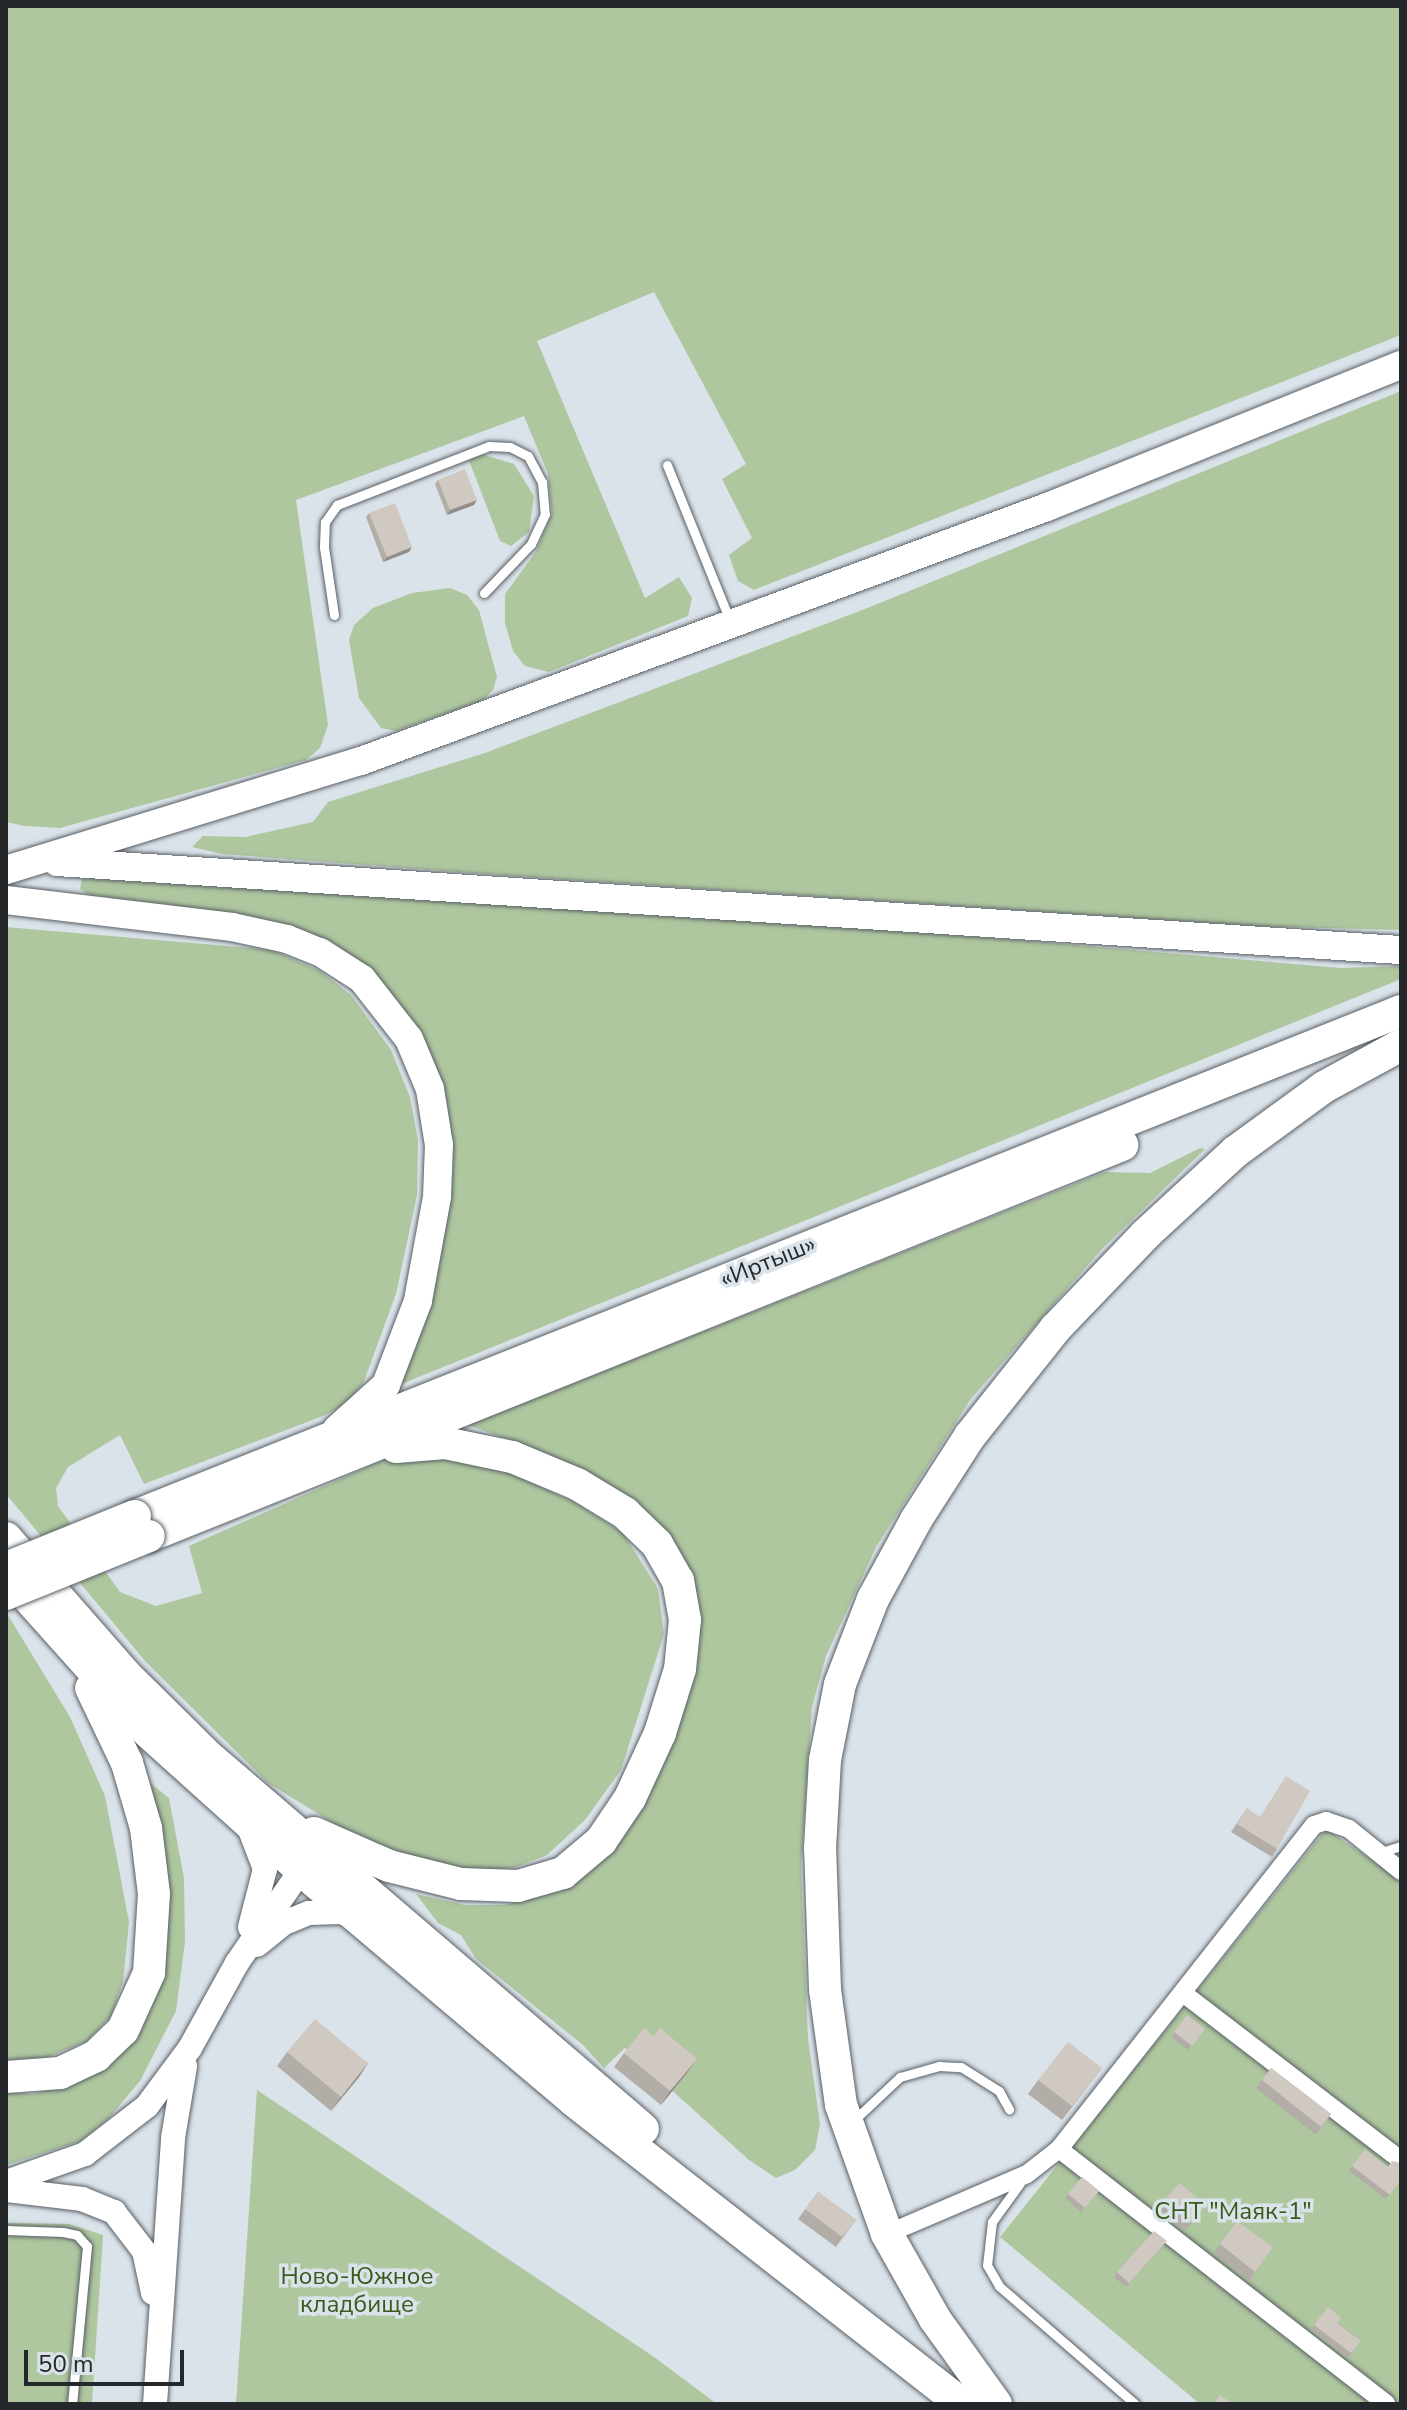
<!DOCTYPE html>
<meta charset="utf-8">
<style>
body{margin:0}
#map{position:relative;width:1407px;height:2410px;overflow:hidden;background:#dbe3ea;font-family:"Nunito Sans",sans-serif}
div>[style]{position:absolute}
[style*='--x']{left:calc(var(--x)*1px);top:calc(var(--y)*1px);width:calc(var(--w)*1px);rotate:calc(var(--a)*1deg)}
.green>*{inset:0;background:#aec79f}
.roads{filter:drop-shadow(0 0 2px #595f65) drop-shadow(0 0 2px #595f65)}
.lane>*{height:9px;margin:-4.5px;padding:0 4.5px;transform-origin:4.5px;border-radius:4.5px;background:#fff}
.street>*{height:18px;margin:-9px;padding:0 9px;transform-origin:9px;border-radius:9px;background:#fff}
.secondary>*{height:24px;margin:-12px;padding:0 12px;transform-origin:12px;border-radius:12px;background:#fff}
.primary>*{height:28px;margin:-14px;padding:0 14px;transform-origin:14px;border-radius:14px;background:#fff}
.highway>*{height:32px;margin:-16px;padding:0 16px;transform-origin:16px;border-radius:16px;background:#fff}
.bridges{filter:drop-shadow(0 0 2px #595f65) drop-shadow(0 0 2px #595f65)}
.highway-bridge>*{height:32px;margin:-16px;padding:0 16px;transform-origin:16px;border-radius:16px;background:#fff}
.wall>*{inset:0;background:#b3ada7}
.shaded-wall>*{inset:0;background:#928d88}
.building>*{inset:0;background:#d0c9c2}
span{translate:-50% -50%;white-space:nowrap;text-align:center;line-height:1.15;-webkit-text-stroke:7px #dbe3ea;paint-order:stroke}
.street-label{font-size:24px;color:#25282a}
.park-label{font-size:24px;color:#385b1b}
.frame{position:absolute;inset:0;border:8px solid #25282a;pointer-events:none}
.scale{position:absolute;left:24px;top:2350px;width:160px;height:36px;box-sizing:border-box;border:4px solid #25282a;border-top:0;padding-left:10px;font-size:24px;line-height:28px;white-space:nowrap;color:#25282a;-webkit-text-stroke:6px #dbe3ea;paint-order:stroke}
</style>
<div id="map">
<div class="green">
<div style="clip-path:polygon(6px 6px,1401px 6px,1401px 335px,754px 590px,738px 581px,729px 555px,752px 538px,722px 479px,746px 464px,654px 292px,537px 341px,645px 598px,679px 577px,692px 598px,688px 616px,549px 672px,525px 666px,513px 651px,505px 623px,505px 594px,535px 553px,552px 514px,548px 474px,524px 416px,296px 500px,328px 725px,320px 748px,306px 760px,60px 828px,25px 826px,6px 822px)"></div>
<div style="clip-path:polygon(1401px 391px,1401px 930px,1252px 926px,472px 873px,222px 854px,192px 847px,203px 836px,245px 837px,313px 822px,328px 802px,485px 753px,865px 609px)"></div>
<div style="clip-path:polygon(481px 454px,514px 464px,534px 496px,529px 532px,511px 546px,500px 541px,468px 458px)"></div>
<div style="clip-path:polygon(450px 588px,467px 595px,479px 610px,497px 677px,493px 690px,482px 701px,396px 731px,381px 728px,359px 698px,349px 640px,354px 625px,373px 608px,412px 593px)"></div>
<div style="clip-path:polygon(103px 877px,875px 928px,1341px 968px,1401px 966px,1401px 979px,399px 1385px,451px 1160px,447px 1106px,433px 1061px,385px 991px,226px 912px,88px 895px,80px 889px,82px 879px)"></div>
<div style="clip-path:polygon(6px 927px,272px 950px,320px 971px,351px 995px,391px 1050px,410px 1097px,418px 1140px,417px 1195px,396px 1294px,363px 1384px,344px 1405px,323px 1416px,144px 1484px,120px 1435px,68px 1467px,56px 1488px,58px 1506px,120px 1592px,156px 1606px,202px 1593px,189px 1546px,390px 1457px,445px 1454px,500px 1468px,576px 1503px,623px 1533px,658px 1589px,664px 1634px,621px 1770px,585px 1820px,547px 1855px,514px 1868px,478px 1871px,407px 1857px,340px 1827px,268px 1783px,146px 1662px,6px 1494px)"></div>
<div style="clip-path:polygon(1200px 1148px,1205px 1149px,1101px 1250px,970px 1400px,876px 1547px,826px 1656px,812px 1707px,801px 1865px,808px 2039px,820px 2124px,815px 2150px,795px 2170px,776px 2178px,749px 2160px,625px 2048px,604px 2068px,583px 2045px,476px 1959px,461px 1935px,438px 1923px,416px 1894px,465px 1905px,504px 1905px,551px 1894px,582px 1878px,618px 1838px,690px 1672px,666px 1533px,647px 1512px,611px 1488px,534px 1449px,468px 1425px,1105px 1172px,1150px 1173px)"></div>
<div style="clip-path:polygon(6px 1612px,70px 1717px,105px 1796px,129px 1922px,123px 1982px,111px 2016px,87px 2041px,33px 2063px,6px 2061px)"></div>
<div style="clip-path:polygon(149px 1782px,169px 1798px,184px 1878px,185px 1942px,176px 2011px,140px 2081px,109px 2118px,81px 2141px,6px 2165px,6px 2092px,32px 2094px,69px 2084px,138px 2024px,144px 1792px)"></div>
<div style="clip-path:polygon(1326px 1829px,1397px 1877px,1401px 1872px,1401px 2404px,1200px 2404px,1000px 2237px)"></div>
<div style="clip-path:polygon(257px 2090px,654px 2357px,717px 2404px,236px 2404px)"></div>
<div style="clip-path:polygon(6px 2223px,69px 2224px,103px 2235px,92px 2404px,6px 2404px)"></div>
</div>
<div class="roads">
<div class="lane">
<div style="--x:667;--y:465;--w:168;--a:68"></div>
<div style="--x:334;--y:615;--w:69;--a:-98.4"></div>
<div style="--x:324;--y:547;--w:25;--a:-88"></div>
<div style="--x:325;--y:522;--w:21;--a:-55"></div>
<div style="--x:337;--y:505;--w:163;--a:-21.2"></div>
<div style="--x:489;--y:446;--w:21;--a:3"></div>
<div style="--x:510;--y:447;--w:20;--a:27"></div>
<div style="--x:528;--y:456;--w:30;--a:62"></div>
<div style="--x:542;--y:482;--w:32;--a:85"></div>
<div style="--x:545;--y:514;--w:33;--a:115"></div>
<div style="--x:531;--y:544;--w:68;--a:133.8"></div>
<div style="--x:1379;--y:1853;--w:23;--a:-18"></div>
<div style="--x:852;--y:2122;--w:66;--a:-43.2"></div>
<div style="--x:900;--y:2077;--w:41;--a:-15.8"></div>
<div style="--x:939;--y:2066;--w:22;--a:3"></div>
<div style="--x:961;--y:2067;--w:45;--a:32.3"></div>
<div style="--x:999;--y:2091;--w:21;--a:61"></div>
<div style="--x:1020;--y:2183;--w:48;--a:125.7"></div>
<div style="--x:992;--y:2222;--w:43;--a:96.6"></div>
<div style="--x:987;--y:2265;--w:24;--a:60"></div>
<div style="--x:999;--y:2286;--w:180;--a:40.9"></div>
<div style="--x:6;--y:2230;--w:57;--a:2"></div>
<div style="--x:63;--y:2232;--w:14;--a:12"></div>
<div style="--x:77;--y:2235;--w:15;--a:48"></div>
<div style="--x:87;--y:2246;--w:159;--a:95.4"></div>
</div>
<div class="street">
<div style="--x:1183;--y:1993;--w:275;--a:37.5"></div>
<div style="--x:1059;--y:2149;--w:415;--a:37.9"></div>
<div style="--x:887;--y:2234;--w:152;--a:-23.2"></div>
<div style="--x:1027;--y:2174;--w:41;--a:-38"></div>
<div style="--x:1059;--y:2149;--w:412;--a:-51.8"></div>
<div style="--x:1314;--y:1825;--w:13;--a:-18"></div>
<div style="--x:1326;--y:1821;--w:24;--a:19"></div>
<div style="--x:1349;--y:1829;--w:67;--a:38.9"></div>
</div>
<div class="secondary">
<div style="--x:250;--y:1830;--w:42;--a:69"></div>
<div style="--x:265;--y:1869;--w:60;--a:104.5"></div>
<div style="--x:257;--y:1945;--w:35;--a:-39"></div>
<div style="--x:284;--y:1923;--w:27;--a:-22"></div>
<div style="--x:309;--y:1913;--w:32;--a:-2"></div>
<div style="--x:341;--y:1912;--w:17;--a:21"></div>
<div style="--x:6;--y:2182;--w:84;--a:-19.5"></div>
<div style="--x:85;--y:2154;--w:78;--a:-37.7"></div>
<div style="--x:147;--y:2106;--w:72;--a:-53.4"></div>
<div style="--x:190;--y:2048;--w:97;--a:-61.1"></div>
<div style="--x:237;--y:1963;--w:113;--a:-55.5"></div>
<div style="--x:7;--y:2190;--w:76;--a:6.8"></div>
<div style="--x:82;--y:2199;--w:35;--a:22"></div>
<div style="--x:114;--y:2212;--w:49;--a:52.4"></div>
<div style="--x:144;--y:2251;--w:43;--a:77.9"></div>
<div style="--x:155;--y:2404;--w:267;--a:-86.1"></div>
<div style="--x:173;--y:2138;--w:73;--a:-80.5"></div>
</div>
<div class="primary">
<div style="--x:57;--y:862;--w:1347;--a:3.75"></div>
<div style="--x:6;--y:870;--w:371;--a:-17.1"></div>
<div style="--x:361;--y:761;--w:732;--a:-20.32"></div>
<div style="--x:1047;--y:507;--w:381;--a:-21.9"></div>
<div style="--x:6;--y:900;--w:228;--a:6.8"></div>
<div style="--x:232;--y:927;--w:56;--a:12.3"></div>
<div style="--x:287;--y:939;--w:35;--a:22"></div>
<div style="--x:320;--y:952;--w:50;--a:32.7"></div>
<div style="--x:362;--y:979;--w:76;--a:51.9"></div>
<div style="--x:409;--y:1039;--w:54;--a:67.2"></div>
<div style="--x:430;--y:1089;--w:57;--a:80.9"></div>
<div style="--x:439;--y:1145;--w:52;--a:92.2"></div>
<div style="--x:437;--y:1197;--w:106;--a:100.4"></div>
<div style="--x:418;--y:1301;--w:90;--a:110.9"></div>
<div style="--x:386;--y:1385;--w:66;--a:138.1"></div>
</div>
<div class="highway">
<div style="--x:135;--y:1516;--w:1363;--a:-21.75"></div>
<div style="--x:149;--y:1536;--w:1049;--a:-21.89"></div>
<div style="--x:6;--y:1538;--w:182;--a:48.8"></div>
<div style="--x:126;--y:1675;--w:118;--a:44.7"></div>
<div style="--x:210;--y:1758;--w:570;--a:40.59"></div>
<div style="--x:6;--y:1573;--w:213;--a:48.2"></div>
<div style="--x:148;--y:1732;--w:206;--a:42"></div>
<div style="--x:301;--y:1870;--w:358;--a:40.2"></div>
<div style="--x:574;--y:2101;--w:492;--a:38"></div>
<div style="--x:314;--y:1833;--w:82;--a:23.7"></div>
<div style="--x:389;--y:1866;--w:74;--a:14"></div>
<div style="--x:461;--y:1884;--w:57;--a:2"></div>
<div style="--x:518;--y:1886;--w:47;--a:-16.1"></div>
<div style="--x:563;--y:1873;--w:50;--a:-40.1"></div>
<div style="--x:601;--y:1841;--w:52;--a:-56"></div>
<div style="--x:630;--y:1798;--w:72;--a:-65.2"></div>
<div style="--x:660;--y:1733;--w:67;--a:-72.6"></div>
<div style="--x:680;--y:1669;--w:49;--a:-84.2"></div>
<div style="--x:685;--y:1620;--w:40;--a:-100"></div>
<div style="--x:678;--y:1581;--w:43;--a:-119.6"></div>
<div style="--x:657;--y:1544;--w:45;--a:-135.9"></div>
<div style="--x:625;--y:1513;--w:56;--a:-148.9"></div>
<div style="--x:577;--y:1484;--w:70;--a:-157.4"></div>
<div style="--x:512;--y:1457;--w:68;--a:-168.2"></div>
<div style="--x:445;--y:1443;--w:49;--a:175.3"></div>
<div style="--x:6;--y:2077;--w:54;--a:-4.2"></div>
<div style="--x:60;--y:2073;--w:40;--a:-25"></div>
<div style="--x:96;--y:2056;--w:37;--a:-44"></div>
<div style="--x:123;--y:2030;--w:63;--a:-65.5"></div>
<div style="--x:149;--y:1973;--w:79;--a:-86.4"></div>
<div style="--x:154;--y:1894;--w:66;--a:-96.9"></div>
<div style="--x:146;--y:1828;--w:68;--a:-106.3"></div>
<div style="--x:127;--y:1763;--w:83;--a:-115.6"></div>
<div style="--x:996;--y:2404;--w:105;--a:-125.7"></div>
<div style="--x:935;--y:2319;--w:98;--a:-119.5"></div>
<div style="--x:887;--y:2234;--w:137;--a:-109.6"></div>
<div style="--x:841;--y:2105;--w:117;--a:-97.9"></div>
<div style="--x:825;--y:1989;--w:140;--a:-92"></div>
<div style="--x:820;--y:1849;--w:89;--a:-86.8"></div>
<div style="--x:825;--y:1760;--w:77;--a:-78.8"></div>
<div style="--x:840;--y:1684;--w:91;--a:-68.8"></div>
<div style="--x:873;--y:1599;--w:90;--a:-61.4"></div>
<div style="--x:916;--y:1520;--w:100;--a:-57.3"></div>
<div style="--x:970;--y:1436;--w:137;--a:-51.5"></div>
<div style="--x:1055;--y:1329;--w:130;--a:-46.2"></div>
<div style="--x:1145;--y:1235;--w:122;--a:-42.7"></div>
<div style="--x:1235;--y:1152;--w:110;--a:-36.1"></div>
<div style="--x:1324;--y:1087;--w:88;--a:-28.6"></div>
</div>
</div>
<div class="bridges">
<div class="highway-bridge">
<div style="--x:6;--y:1568;--w:139;--a:-22"></div>
<div style="--x:6;--y:1594;--w:154;--a:-22.1"></div>
</div>
</div>
<div class="wall">
<div style="clip-path:polygon(438px 480px,474px 505px,447px 515px,435px 484px)"></div>
<div style="clip-path:polygon(369px 513px,409px 552px,383px 562px,366px 517px)"></div>
<div style="clip-path:polygon(1247px 1808px,1277px 1849px,1272px 1857px,1231px 1832px)"></div>
<div style="clip-path:polygon(1187px 2015px,1205px 2029px,1188px 2050px,1171px 2037px)"></div>
<div style="clip-path:polygon(654px 2036px,687px 2073px,661px 2105px,614px 2067px,624px 2053px)"></div>
<div style="clip-path:polygon(287px 2052px,368px 2063px,359px 2077px,331px 2111px,277px 2066px)"></div>
<div style="clip-path:polygon(1102px 2068px,1062px 2120px,1028px 2094px,1038px 2080px)"></div>
<div style="clip-path:polygon(1271px 2068px,1331px 2114px,1316px 2135px,1256px 2088px)"></div>
<div style="clip-path:polygon(1365px 2149px,1401px 2179px,1386px 2199px,1349px 2171px)"></div>
<div style="clip-path:polygon(1082px 2177px,1099px 2191px,1081px 2212px,1065px 2198px)"></div>
<div style="clip-path:polygon(818px 2192px,856px 2220px,836px 2247px,798px 2219px)"></div>
<div style="clip-path:polygon(1165px 2199px,1206px 2206px,1185px 2231px,1158px 2209px)"></div>
<div style="clip-path:polygon(1237px 2221px,1273px 2247px,1249px 2281px,1214px 2253px)"></div>
<div style="clip-path:polygon(1164px 2245px,1126px 2287px,1114px 2277px,1117px 2272px)"></div>
<div style="clip-path:polygon(1328px 2307px,1338px 2323px,1361px 2341px,1348px 2358px,1311px 2330px)"></div>
</div>
<div class="shaded-wall">
<div style="clip-path:polygon(477px 500px,474px 505px,447px 515px,450px 510px)"></div>
<div style="clip-path:polygon(412px 547px,409px 552px,383px 562px,387px 557px)"></div>
<div style="clip-path:polygon(697px 2059px,687px 2073px,661px 2105px,670px 2091px)"></div>
<div style="clip-path:polygon(368px 2063px,359px 2077px,331px 2111px,341px 2097px)"></div>
</div>
<div class="building">
<div style="clip-path:polygon(465px 469px,477px 500px,450px 510px,438px 480px)"></div>
<div style="clip-path:polygon(395px 503px,412px 547px,387px 557px,369px 513px)"></div>
<div style="clip-path:polygon(1286px 1776px,1310px 1791px,1277px 1849px,1237px 1824px,1247px 1808px,1260px 1817px)"></div>
<div style="clip-path:polygon(1187px 2015px,1205px 2029px,1192px 2046px,1174px 2032px)"></div>
<div style="clip-path:polygon(315px 2019px,368px 2063px,341px 2097px,287px 2052px)"></div>
<div style="clip-path:polygon(644px 2028px,654px 2036px,660px 2028px,697px 2059px,670px 2091px,624px 2053px)"></div>
<div style="clip-path:polygon(1068px 2042px,1102px 2068px,1072px 2106px,1038px 2080px)"></div>
<div style="clip-path:polygon(1271px 2068px,1331px 2114px,1321px 2127px,1262px 2080px)"></div>
<div style="clip-path:polygon(1365px 2149px,1388px 2167px,1392px 2161px,1401px 2163px,1401px 2179px,1390px 2195px,1352px 2166px)"></div>
<div style="clip-path:polygon(1082px 2177px,1099px 2191px,1085px 2208px,1068px 2194px)"></div>
<div style="clip-path:polygon(1180px 2183px,1206px 2206px,1192px 2222px,1165px 2199px)"></div>
<div style="clip-path:polygon(818px 2192px,856px 2220px,842px 2237px,805px 2209px)"></div>
<div style="clip-path:polygon(1237px 2221px,1273px 2247px,1255px 2272px,1220px 2244px)"></div>
<div style="clip-path:polygon(1154px 2231px,1167px 2241px,1129px 2283px,1117px 2272px)"></div>
<div style="clip-path:polygon(1328px 2307px,1341px 2318px,1337px 2323px,1361px 2341px,1351px 2353px,1314px 2325px)"></div>
<div style="clip-path:polygon(1220px 2395px,1233px 2404px,1213px 2404px)"></div>
</div>
<div class="street-label">
<span style="left:768px;top:1262px;rotate:-22deg">«Иртыш»</span>
</div>
<div class="park-label">
<span style="left:1233px;top:2212px">СНТ "Маяк-1"</span>
<span style="left:357px;top:2291px">Ново-Южное<br>кладбище</span>
</div>
<div class="frame"></div>
<div class="scale">50 m</div>
</div>
